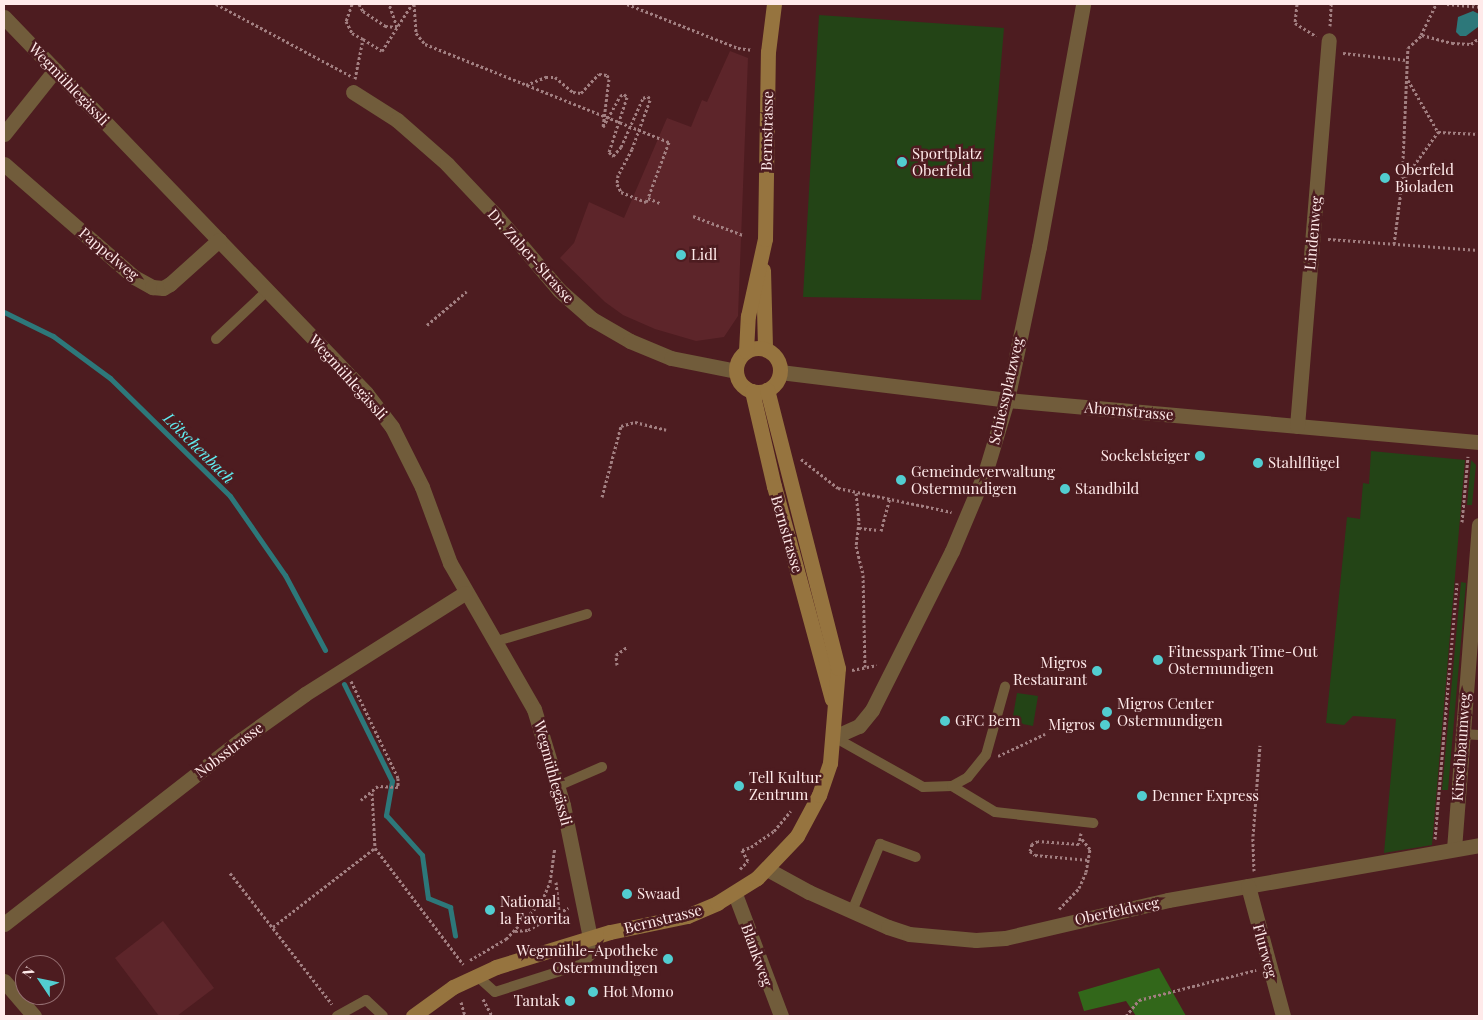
<!DOCTYPE html>
<meta charset="utf-8">
<style>
body{margin:0}
#map{position:relative;width:1483px;height:1020px;overflow:hidden;background:#4d1c20;font-family:"Playfair Display",serif}
div>[style]{position:absolute}
[style*='--x']{left:calc(var(--x)*1px);top:calc(var(--y)*1px);width:calc(var(--w)*1px);rotate:calc(var(--a)*1deg)}
.built>*{inset:0;background:#5d252a}
.green>*{inset:0;background:#234416}
.forest>*{inset:0;background:#32671a}
.water>*{inset:0;background:#2d787a}
.stream>*{height:5px;margin:-2.5px;padding:0 2.5px;transform-origin:2.5px;border-radius:2.5px;background:#2d787a}
.path>*{height:3px;margin-top:-1.5px;transform-origin:0;background:repeating-linear-gradient(90deg,#a27f81 0 2.5px,transparent 0 5px)}
.lane>*{height:10px;margin:-5px;padding:0 5px;transform-origin:5px;border-radius:5px;background:#715c3b}
.street>*{height:15px;margin:-7.5px;padding:0 7.5px;transform-origin:7.5px;border-radius:7.5px;background:#715c3b}
.secondary>*{height:15px;margin:-7.5px;padding:0 7.5px;transform-origin:7.5px;border-radius:7.5px;background:#96743f}
.secondary>.ring{margin:-7.5px;padding:0;box-sizing:content-box;background:none;border:15px solid #96743f;border-radius:50%}
.dots>*{width:14px;height:14px;translate:-50% -50%;box-sizing:border-box;border:2px solid #4d1c20;border-radius:50%}
span{translate:-50% -50%;white-space:nowrap;text-align:center;line-height:1.15;-webkit-text-stroke:5px #4d1c20;paint-order:stroke}
.street-label{font-size:15px;color:#ffeaea}
.poi-label{font-size:15px;color:#ffeaea}
.left{translate:0 -50%;text-align:left}
.right{translate:-100% -50%;text-align:right}
.water-label{font-size:16px;color:#60eef2;font-style:italic}
.frame{position:absolute;inset:0;border:5px solid #ffeaea;pointer-events:none}
.north{position:absolute;left:15px;top:955px;width:50px;height:50px;box-sizing:border-box;background:#4d1c20;border:1px solid #946e71;border-radius:50%;rotate:304deg;font-size:14px;font-weight:700;line-height:20px;text-align:center;color:#ffeaea}
.north::after{content:'';display:block;margin:auto;width:18px;height:22px;background:#52cdd0;clip-path:polygon(50% 0,100% 100%,50% 72%,0 100%)}
</style>
<div id="map">
<div class="built">
<div style="clip-path:polygon(730px 51px,748px 58px,738px 316px,724px 337px,696px 341px,655px 329px,623px 315px,605px 302px,560px 258px,574px 243px,589px 202px,624px 218px,667px 118px,691px 127px,702px 100px,707px 102px)"></div>
<div style="clip-path:polygon(163px 921px,214px 988px,177px 1016px,159px 1016px,115px 958px)"></div>
</div>
<div class="green">
<div style="clip-path:polygon(819px 15px,1004px 28px,981px 300px,803px 297px)"></div>
<div style="clip-path:polygon(1371px 451px,1465px 460px,1432px 845px,1384px 853px,1396px 719px,1353px 716px,1344px 725px,1326px 723px,1347px 517px,1360px 519px,1363px 483px,1369px 484px)"></div>
<div style="clip-path:polygon(1471px 460px,1476px 465px,1472px 505px,1467px 505px)"></div>
<div style="clip-path:polygon(1461px 582px,1466px 583px,1448px 790px,1442px 790px)"></div>
<div style="clip-path:polygon(1017px 693px,1038px 696px,1033px 726px,1012px 722px)"></div>
</div>
<div class="forest">
<div style="clip-path:polygon(1159px 968px,1186px 1016px,1136px 1016px,1126px 1001px,1084px 1011px,1078px 992px)"></div>
</div>
<div class="water">
<div style="clip-path:polygon(1473px 11px,1479px 14px,1478px 27px,1466px 36px,1460px 36px,1456px 32px,1458px 17px)"></div>
</div>
<div class="stream">
<div style="--x:4;--y:312;--w:55;--a:26.1"></div>
<div style="--x:53;--y:336;--w:71;--a:36.4"></div>
<div style="--x:110;--y:378;--w:168;--a:44.5"></div>
<div style="--x:230;--y:496;--w:96;--a:55.2"></div>
<div style="--x:285;--y:575;--w:85;--a:61.9"></div>
<div style="--x:344;--y:684;--w:108;--a:63.7"></div>
<div style="--x:392;--y:781;--w:35;--a:100"></div>
<div style="--x:386;--y:815;--w:54;--a:48"></div>
<div style="--x:422;--y:855;--w:43;--a:82.1"></div>
<div style="--x:428;--y:898;--w:24;--a:22"></div>
<div style="--x:450;--y:907;--w:29;--a:80"></div>
</div>
<div class="path">
<div style="--x:216;--y:4;--w:155;--a:28.1"></div>
<div style="--x:352;--y:4;--w:18;--a:109"></div>
<div style="--x:346;--y:21;--w:13;--a:63"></div>
<div style="--x:352;--y:33;--w:13;--a:29"></div>
<div style="--x:359;--y:4;--w:8;--a:60"></div>
<div style="--x:363;--y:11;--w:27;--a:34"></div>
<div style="--x:385;--y:26;--w:12;--a:5"></div>
<div style="--x:397;--y:27;--w:24;--a:-109"></div>
<div style="--x:414;--y:4;--w:29;--a:86"></div>
<div style="--x:416;--y:33;--w:14;--a:51"></div>
<div style="--x:425;--y:44;--w:263;--a:21.9"></div>
<div style="--x:669;--y:142;--w:60;--a:110.6"></div>
<div style="--x:648;--y:198;--w:13;--a:23"></div>
<div style="--x:627;--y:4;--w:119;--a:21.6"></div>
<div style="--x:738;--y:48;--w:15;--a:8"></div>
<div style="--x:1297;--y:4;--w:19;--a:96"></div>
<div style="--x:1295;--y:23;--w:25;--a:32"></div>
<div style="--x:1447;--y:4;--w:32;--a:5"></div>
<div style="--x:1330;--y:26;--w:22;--a:-87"></div>
<div style="--x:1421;--y:35;--w:34;--a:-64"></div>
<div style="--x:1343;--y:53;--w:64;--a:6.2"></div>
<div style="--x:355;--y:79;--w:41;--a:-78.7"></div>
<div style="--x:363;--y:39;--w:22;--a:32"></div>
<div style="--x:382;--y:51;--w:56;--a:-57.4"></div>
<div style="--x:1408;--y:80;--w:60;--a:60"></div>
<div style="--x:1438;--y:132;--w:41;--a:2.8"></div>
<div style="--x:526;--y:85;--w:22;--a:-22"></div>
<div style="--x:546;--y:77;--w:9;--a:0"></div>
<div style="--x:555;--y:77;--w:23;--a:40"></div>
<div style="--x:573;--y:92;--w:8;--a:7"></div>
<div style="--x:581;--y:93;--w:26;--a:-47"></div>
<div style="--x:599;--y:74;--w:8;--a:7"></div>
<div style="--x:607;--y:75;--w:4;--a:63"></div>
<div style="--x:609;--y:79;--w:48;--a:97.1"></div>
<div style="--x:603;--y:127;--w:35;--a:-61"></div>
<div style="--x:620;--y:96;--w:4;--a:-27"></div>
<div style="--x:624;--y:94;--w:4;--a:45"></div>
<div style="--x:627;--y:97;--w:58;--a:108.1"></div>
<div style="--x:609;--y:152;--w:6;--a:45"></div>
<div style="--x:613;--y:156;--w:12;--a:-48"></div>
<div style="--x:621;--y:147;--w:54;--a:-65.8"></div>
<div style="--x:643;--y:98;--w:5;--a:-22"></div>
<div style="--x:648;--y:96;--w:4;--a:63"></div>
<div style="--x:650;--y:100;--w:52;--a:110.2"></div>
<div style="--x:632;--y:149;--w:30;--a:118"></div>
<div style="--x:618;--y:175;--w:9;--a:96"></div>
<div style="--x:617;--y:184;--w:9;--a:63"></div>
<div style="--x:621;--y:192;--w:27;--a:22"></div>
<div style="--x:646;--y:202;--w:4;--a:-63"></div>
<div style="--x:1402;--y:182;--w:62;--a:-54.2"></div>
<div style="--x:693;--y:216;--w:53;--a:20.8"></div>
<div style="--x:1328;--y:239;--w:151;--a:4.2"></div>
<div style="--x:1394;--y:244;--w:62;--a:-82.5"></div>
<div style="--x:1402;--y:183;--w:135;--a:-87.5"></div>
<div style="--x:1408;--y:48;--w:19;--a:-43"></div>
<div style="--x:1422;--y:35;--w:31;--a:15"></div>
<div style="--x:1452;--y:43;--w:19;--a:3"></div>
<div style="--x:1471;--y:44;--w:10;--a:-37"></div>
<div style="--x:427;--y:325;--w:52;--a:-40.4"></div>
<div style="--x:801;--y:459;--w:47;--a:38.1"></div>
<div style="--x:838;--y:488;--w:116;--a:11.9"></div>
<div style="--x:856;--y:493;--w:29;--a:84"></div>
<div style="--x:859;--y:522;--w:24;--a:97"></div>
<div style="--x:856;--y:546;--w:30;--a:76"></div>
<div style="--x:863;--y:575;--w:92;--a:88.8"></div>
<div style="--x:602;--y:497;--w:73;--a:-75"></div>
<div style="--x:621;--y:426;--w:15;--a:-16"></div>
<div style="--x:635;--y:422;--w:32;--a:14"></div>
<div style="--x:1462;--y:522;--w:66;--a:-84.8"></div>
<div style="--x:859;--y:528;--w:19;--a:6"></div>
<div style="--x:881;--y:531;--w:34;--a:-75"></div>
<div style="--x:617;--y:665;--w:10;--a:-96"></div>
<div style="--x:616;--y:655;--w:14;--a:-36"></div>
<div style="--x:852;--y:670;--w:25;--a:-11"></div>
<div style="--x:351;--y:681;--w:108;--a:64.1"></div>
<div style="--x:398;--y:778;--w:9;--a:90"></div>
<div style="--x:398;--y:787;--w:20;--a:-177"></div>
<div style="--x:378;--y:786;--w:22;--a:141"></div>
<div style="--x:998;--y:756;--w:52;--a:-25.1"></div>
<div style="--x:372;--y:793;--w:55;--a:86.9"></div>
<div style="--x:1081;--y:833;--w:11;--a:100"></div>
<div style="--x:1079;--y:844;--w:41;--a:-175.8"></div>
<div style="--x:1038;--y:841;--w:7;--a:153"></div>
<div style="--x:1032;--y:844;--w:7;--a:106"></div>
<div style="--x:1030;--y:851;--w:6;--a:39"></div>
<div style="--x:1035;--y:855;--w:54;--a:5.3"></div>
<div style="--x:1435;--y:839;--w:257;--a:-85.1"></div>
<div style="--x:740;--y:869;--w:11;--a:-45"></div>
<div style="--x:748;--y:861;--w:13;--a:-119"></div>
<div style="--x:742;--y:850;--w:9;--a:-18"></div>
<div style="--x:751;--y:847;--w:28;--a:-35"></div>
<div style="--x:774;--y:831;--w:26;--a:-50"></div>
<div style="--x:1254;--y:871;--w:35;--a:-92"></div>
<div style="--x:1253;--y:836;--w:91;--a:-85.6"></div>
<div style="--x:230;--y:873;--w:166;--a:52.1"></div>
<div style="--x:556;--y:882;--w:28;--a:84"></div>
<div style="--x:1059;--y:909;--w:29;--a:-46"></div>
<div style="--x:1079;--y:888;--w:17;--a:-66"></div>
<div style="--x:1086;--y:872;--w:23;--a:-80"></div>
<div style="--x:1090;--y:849;--w:14;--a:-129"></div>
<div style="--x:273;--y:927;--w:129;--a:-37.8"></div>
<div style="--x:375;--y:848;--w:146;--a:52.8"></div>
<div style="--x:515;--y:931;--w:13;--a:-4"></div>
<div style="--x:528;--y:930;--w:46;--a:-28.8"></div>
<div style="--x:470;--y:960;--w:42;--a:-30.3"></div>
<div style="--x:506;--y:939;--w:52;--a:-46.5"></div>
<div style="--x:542;--y:901;--w:21;--a:-67"></div>
<div style="--x:550;--y:882;--w:34;--a:-82"></div>
<div style="--x:483;--y:999;--w:19;--a:62"></div>
<div style="--x:461;--y:1002;--w:15;--a:74"></div>
<div style="--x:1126;--y:1016;--w:21;--a:-51"></div>
<div style="--x:1139;--y:1000;--w:121;--a:-14.4"></div>
</div>
<div class="lane">
<div style="--x:216;--y:339;--w:71;--a:-43.3"></div>
<div style="--x:497;--y:641;--w:94;--a:-16.7"></div>
<div style="--x:1462;--y:734;--w:17;--a:3"></div>
<div style="--x:834;--y:737;--w:102;--a:29.3"></div>
<div style="--x:923;--y:787;--w:29;--a:-2"></div>
<div style="--x:952;--y:786;--w:18;--a:-29"></div>
<div style="--x:968;--y:777;--w:28;--a:-51"></div>
<div style="--x:986;--y:755;--w:71;--a:-74.4"></div>
<div style="--x:558;--y:786;--w:48;--a:-23.4"></div>
<div style="--x:952;--y:786;--w:50;--a:31.2"></div>
<div style="--x:995;--y:812;--w:99;--a:6.4"></div>
<div style="--x:852;--y:911;--w:73;--a:-67.3"></div>
<div style="--x:880;--y:844;--w:38;--a:20"></div>
<div style="--x:476;--y:975;--w:25;--a:42"></div>
<div style="--x:495;--y:992;--w:91;--a:-17.8"></div>
<div style="--x:582;--y:964;--w:13;--a:-45"></div>
<div style="--x:591;--y:955;--w:17;--a:-93"></div>
<div style="--x:337;--y:1016;--w:33;--a:-29"></div>
<div style="--x:366;--y:1000;--w:23;--a:43"></div>
</div>
<div class="street">
<div style="--x:4;--y:17;--w:522;--a:46.09"></div>
<div style="--x:366;--y:393;--w:43;--a:52.6"></div>
<div style="--x:392;--y:427;--w:67;--a:63.4"></div>
<div style="--x:422;--y:487;--w:81;--a:69.8"></div>
<div style="--x:450;--y:563;--w:168;--a:60.1"></div>
<div style="--x:534;--y:709;--w:100;--a:73.2"></div>
<div style="--x:563;--y:805;--w:136;--a:78.5"></div>
<div style="--x:353;--y:92;--w:52;--a:32.5"></div>
<div style="--x:397;--y:120;--w:67;--a:41.3"></div>
<div style="--x:447;--y:164;--w:74;--a:46.6"></div>
<div style="--x:498;--y:218;--w:94;--a:49.7"></div>
<div style="--x:559;--y:290;--w:44;--a:41.3"></div>
<div style="--x:592;--y:319;--w:44;--a:30.1"></div>
<div style="--x:630;--y:341;--w:44;--a:22.5"></div>
<div style="--x:671;--y:358;--w:66;--a:11.3"></div>
<div style="--x:4;--y:134;--w:82;--a:-51.4"></div>
<div style="--x:4;--y:164;--w:172;--a:41"></div>
<div style="--x:134;--y:277;--w:21;--a:29"></div>
<div style="--x:152;--y:287;--w:11;--a:5"></div>
<div style="--x:163;--y:288;--w:8;--a:-30"></div>
<div style="--x:170;--y:284;--w:66;--a:-41.9"></div>
<div style="--x:780;--y:372;--w:229;--a:7"></div>
<div style="--x:1007;--y:400;--w:474;--a:5.1"></div>
<div style="--x:1297;--y:426;--w:387;--a:-85.3"></div>
<div style="--x:834;--y:737;--w:27;--a:-24"></div>
<div style="--x:859;--y:726;--w:21;--a:-51"></div>
<div style="--x:872;--y:710;--w:178;--a:-63.3"></div>
<div style="--x:952;--y:551;--w:88;--a:-67.2"></div>
<div style="--x:986;--y:470;--w:73;--a:-73.3"></div>
<div style="--x:1007;--y:400;--w:156;--a:-78.2"></div>
<div style="--x:1039;--y:247;--w:247;--a:-79.7"></div>
<div style="--x:1454;--y:849;--w:325;--a:-85.6"></div>
<div style="--x:767;--y:869;--w:48;--a:28.7"></div>
<div style="--x:809;--y:892;--w:86;--a:23.9"></div>
<div style="--x:888;--y:927;--w:22;--a:18"></div>
<div style="--x:909;--y:934;--w:67;--a:5.1"></div>
<div style="--x:976;--y:940;--w:29;--a:-4"></div>
<div style="--x:1005;--y:938;--w:167;--a:-13.1"></div>
<div style="--x:1168;--y:900;--w:316;--a:-10"></div>
<div style="--x:1248;--y:886;--w:135;--a:74.9"></div>
<div style="--x:735;--y:894;--w:130;--a:69.3"></div>
<div style="--x:4;--y:924;--w:301;--a:-37.9"></div>
<div style="--x:242;--y:739;--w:77;--a:-35.5"></div>
<div style="--x:305;--y:694;--w:189;--a:-32.3"></div>
<div style="--x:4;--y:981;--w:46;--a:49.4"></div>
</div>
<div class="secondary">
<div style="--x:763;--y:270;--w:78;--a:88.5"></div>
<div class="ring" style="left:736px;top:348px;width:29px;height:29px"></div>
<div style="--x:746;--y:351;--w:35;--a:-87"></div>
<div style="--x:748;--y:316;--w:79;--a:-77.6"></div>
<div style="--x:765;--y:239;--w:187;--a:-89.1"></div>
<div style="--x:768;--y:52;--w:48;--a:-82.9"></div>
<div style="--x:752;--y:391;--w:98;--a:77"></div>
<div style="--x:774;--y:486;--w:221;--a:74.8"></div>
<div style="--x:413;--y:1016;--w:49;--a:-35.9"></div>
<div style="--x:453;--y:987;--w:47;--a:-24.9"></div>
<div style="--x:496;--y:967;--w:119;--a:-17.1"></div>
<div style="--x:610;--y:932;--w:79;--a:-11.7"></div>
<div style="--x:687;--y:916;--w:33;--a:-23"></div>
<div style="--x:717;--y:903;--w:47;--a:-32"></div>
<div style="--x:757;--y:878;--w:58;--a:-46.4"></div>
<div style="--x:797;--y:836;--w:47;--a:-61.8"></div>
<div style="--x:819;--y:795;--w:34;--a:-71"></div>
<div style="--x:830;--y:763;--w:95;--a:-85.2"></div>
<div style="--x:838;--y:668;--w:287;--a:-104.3"></div>
</div>
<div class="dots">
<div style="left:902px;top:162px;background:#52cdd0"></div>
<div style="left:1385px;top:178px;background:#52cdd0"></div>
<div style="left:681px;top:255px;background:#52cdd0"></div>
<div style="left:1200px;top:456px;background:#52cdd0"></div>
<div style="left:1258px;top:463px;background:#52cdd0"></div>
<div style="left:901px;top:480px;background:#52cdd0"></div>
<div style="left:1065px;top:489px;background:#52cdd0"></div>
<div style="left:1158px;top:660px;background:#52cdd0"></div>
<div style="left:1097px;top:671px;background:#52cdd0"></div>
<div style="left:1107px;top:712px;background:#52cdd0"></div>
<div style="left:945px;top:721px;background:#52cdd0"></div>
<div style="left:1105px;top:725px;background:#52cdd0"></div>
<div style="left:739px;top:786px;background:#52cdd0"></div>
<div style="left:1142px;top:796px;background:#52cdd0"></div>
<div style="left:627px;top:894px;background:#52cdd0"></div>
<div style="left:490px;top:910px;background:#52cdd0"></div>
<div style="left:668px;top:959px;background:#52cdd0"></div>
<div style="left:593px;top:992px;background:#52cdd0"></div>
<div style="left:570px;top:1001px;background:#52cdd0"></div>
</div>
<div class="street-label">
<span style="left:69px;top:84px;rotate:46deg">Wegmühlegässli</span>
<span style="left:767px;top:131px;rotate:-89deg">Bernstrasse</span>
<span style="left:1313px;top:233px;rotate:-85deg">Lindenweg</span>
<span style="left:109px;top:254px;rotate:40deg">Pappelweg</span>
<span style="left:531px;top:256px;rotate:48deg">Dr. Zuber-Strasse</span>
<span style="left:348px;top:377px;rotate:48deg">Wegmühlegässli</span>
<span style="left:1006px;top:391px;rotate:-77deg">Schiessplatzweg</span>
<span style="left:1129px;top:411px;rotate:5deg">Ahornstrasse</span>
<span style="left:787px;top:534px;rotate:74deg">Bernstrasse</span>
<span style="left:1461px;top:747px;rotate:-86deg">Kirschbaumweg</span>
<span style="left:229px;top:750px;rotate:-37deg">Nobsstrasse</span>
<span style="left:553px;top:773px;rotate:75deg">Wegmühlegässli</span>
<span style="left:1117px;top:911px;rotate:-12deg">Oberfeldweg</span>
<span style="left:663px;top:919px;rotate:-14deg">Bernstrasse</span>
<span style="left:1265px;top:951px;rotate:75deg">Flurweg</span>
<span style="left:757px;top:955px;rotate:70deg">Blankweg</span>
</div>
<div class="poi-label">
<span class="left" style="left:912px;top:162px">Sportplatz<br>Oberfeld</span>
<span class="left" style="left:1395px;top:178px">Oberfeld<br>Bioladen</span>
<span class="left" style="left:691px;top:255px">Lidl</span>
<span class="right" style="left:1190px;top:456px">Sockelsteiger</span>
<span class="left" style="left:1268px;top:463px">Stahlflügel</span>
<span class="left" style="left:911px;top:480px">Gemeindeverwaltung<br>Ostermundigen</span>
<span class="left" style="left:1075px;top:489px">Standbild</span>
<span class="left" style="left:1168px;top:660px">Fitnesspark Time-Out<br>Ostermundigen</span>
<span class="right" style="left:1087px;top:671px">Migros<br>Restaurant</span>
<span class="left" style="left:1117px;top:712px">Migros Center<br>Ostermundigen</span>
<span class="left" style="left:955px;top:721px">GFC Bern</span>
<span class="right" style="left:1095px;top:725px">Migros</span>
<span class="left" style="left:749px;top:786px">Tell Kultur<br>Zentrum</span>
<span class="left" style="left:1152px;top:796px">Denner Express</span>
<span class="left" style="left:637px;top:894px">Swaad</span>
<span class="left" style="left:500px;top:910px">National<br>la Favorita</span>
<span class="right" style="left:658px;top:959px">Wegmühle-Apotheke<br>Ostermundigen</span>
<span class="left" style="left:603px;top:992px">Hot Momo</span>
<span class="right" style="left:560px;top:1001px">Tantak</span>
</div>
<div class="water-label">
<span style="left:199px;top:448px;rotate:45deg">Lötschenbach</span>
</div>
<div class="frame"></div>
<div class="north">N</div>
</div>
